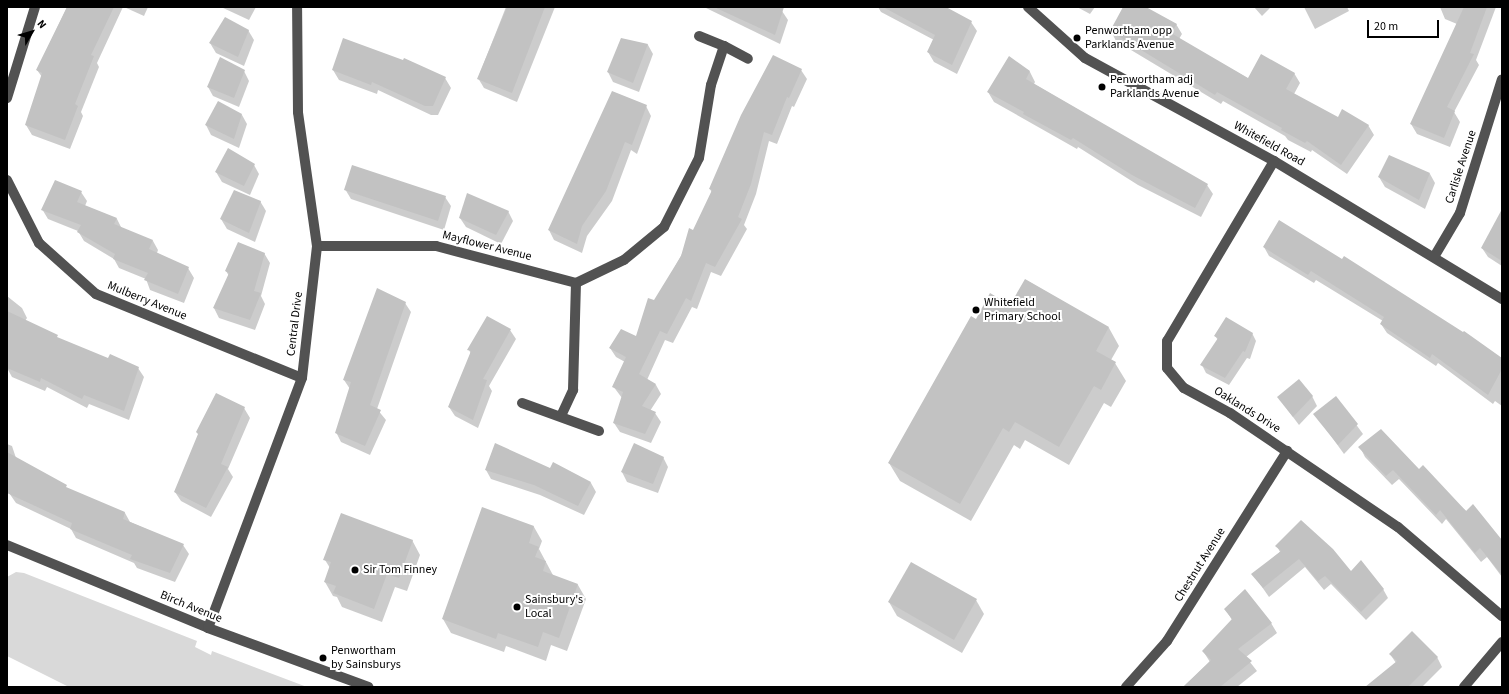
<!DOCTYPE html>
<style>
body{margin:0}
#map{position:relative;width:1509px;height:694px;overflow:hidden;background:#fff;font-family:"Source Sans 3",sans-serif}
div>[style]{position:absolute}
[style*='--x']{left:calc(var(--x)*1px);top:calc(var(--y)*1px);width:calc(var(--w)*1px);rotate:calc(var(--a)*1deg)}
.green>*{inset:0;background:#d9d9d9}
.shadow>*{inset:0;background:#0003}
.building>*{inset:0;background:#c2c2c2}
.minor>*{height:10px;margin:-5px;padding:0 5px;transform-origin:5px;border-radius:5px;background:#525252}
.dots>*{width:11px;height:11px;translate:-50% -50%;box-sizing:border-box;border:2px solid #fff;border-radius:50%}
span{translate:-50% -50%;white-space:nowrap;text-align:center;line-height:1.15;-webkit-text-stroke:4px #fff;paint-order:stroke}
.poi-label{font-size:12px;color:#000}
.left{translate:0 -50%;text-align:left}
.street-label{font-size:12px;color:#000}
.frame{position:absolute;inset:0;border:8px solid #000;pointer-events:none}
.north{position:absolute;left:12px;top:12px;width:40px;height:40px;-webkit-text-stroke:3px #fff;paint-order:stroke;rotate:52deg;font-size:11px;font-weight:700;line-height:16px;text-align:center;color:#000}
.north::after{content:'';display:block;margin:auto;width:14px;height:18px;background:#000;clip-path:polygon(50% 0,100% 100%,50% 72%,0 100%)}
.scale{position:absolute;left:1367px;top:20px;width:72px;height:18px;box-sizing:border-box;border:2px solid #000;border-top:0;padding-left:5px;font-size:12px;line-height:14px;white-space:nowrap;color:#000;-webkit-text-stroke:3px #fff;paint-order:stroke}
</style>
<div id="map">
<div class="green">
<div style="clip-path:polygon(16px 572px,24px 573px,197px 641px,195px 647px,211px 655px,212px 651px,307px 687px,69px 687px,7px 656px,7px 577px)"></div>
</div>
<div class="shadow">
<div style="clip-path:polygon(67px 7px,123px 7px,97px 63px,99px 67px,81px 112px,83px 116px,70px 149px,32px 135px,26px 125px,42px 77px,37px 70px)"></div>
<div style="clip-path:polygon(124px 7px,148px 7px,144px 16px)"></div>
<div style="clip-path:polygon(221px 7px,256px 7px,249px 20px)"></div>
<div style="clip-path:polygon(506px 7px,555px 7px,517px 102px,484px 88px,478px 78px)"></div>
<div style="clip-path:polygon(704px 7px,774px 7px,782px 11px,788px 20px,780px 44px)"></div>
<div style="clip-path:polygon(878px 7px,945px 7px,971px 22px,977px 31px,957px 74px,934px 62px,928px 52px,934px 40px,881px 12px)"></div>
<div style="clip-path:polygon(1077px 7px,1095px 7px,1090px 14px)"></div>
<div style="clip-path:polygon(1125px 7px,1144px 7px,1176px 24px,1182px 34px,1179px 39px,1249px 79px,1294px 73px,1300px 83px,1294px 94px,1338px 118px,1368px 125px,1374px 135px,1347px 174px,1312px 150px,1311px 152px,1288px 140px,1285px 136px,1223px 101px,1221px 104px,1116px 41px,1111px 31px)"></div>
<div style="clip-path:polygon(1254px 7px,1271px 7px,1262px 16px)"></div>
<div style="clip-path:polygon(1304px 7px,1347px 7px,1349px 11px,1315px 29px)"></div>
<div style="clip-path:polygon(1440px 7px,1496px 7px,1476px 60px,1479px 65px,1454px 112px,1460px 122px,1450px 147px,1417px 134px,1411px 124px,1457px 24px,1445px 19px)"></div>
<div style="clip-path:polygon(248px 30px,254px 40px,244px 66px,216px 53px,210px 43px)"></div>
<div style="clip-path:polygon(621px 39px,648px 45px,653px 54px,639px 92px,613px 82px,608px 72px)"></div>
<div style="clip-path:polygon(1009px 57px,1030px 72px,1035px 82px,1034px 84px,1207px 185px,1213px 194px,1201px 217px,1138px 185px,1078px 147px,1077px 149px,994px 102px,988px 92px)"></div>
<div style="clip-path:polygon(333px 70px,445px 78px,451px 88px,438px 115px,431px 115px,378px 90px,377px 94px,339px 80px)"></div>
<div style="clip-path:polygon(801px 70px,807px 79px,794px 107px,792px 106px,777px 144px,769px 141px,756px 194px,744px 225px,747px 229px,721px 276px,711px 272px,697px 309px,692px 307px,673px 343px,665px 340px,647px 380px,656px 385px,661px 394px,650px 411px,655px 413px,661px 422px,651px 443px,620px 432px,614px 423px,622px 398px,613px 386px,625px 362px,616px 357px,610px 348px,636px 338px,694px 232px,712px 193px,710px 189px)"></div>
<div style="clip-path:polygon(244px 71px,249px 81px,239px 107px,213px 96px,208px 87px)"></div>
<div style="clip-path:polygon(613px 92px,646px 106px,651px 116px,637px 154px,631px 150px,612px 201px,587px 236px,582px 253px,554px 240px,549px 230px)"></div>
<div style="clip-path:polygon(242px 115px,247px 124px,239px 148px,211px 135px,206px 125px)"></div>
<div style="clip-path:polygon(254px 165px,259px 174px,250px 195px,222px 182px,216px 172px)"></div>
<div style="clip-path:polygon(1430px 174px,1435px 183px,1425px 209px,1385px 187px,1379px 177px)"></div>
<div style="clip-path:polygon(345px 189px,445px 197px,451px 206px,444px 230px,351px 199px)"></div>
<div style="clip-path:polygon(81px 192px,87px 201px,85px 206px,117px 219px,122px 229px,153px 241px,158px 250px,157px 253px,188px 268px,194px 278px,184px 303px,150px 290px,146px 279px,119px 268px,114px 259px,84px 241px,78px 231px,48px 219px,42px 209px)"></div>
<div style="clip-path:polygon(260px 201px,266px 211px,255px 242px,227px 229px,221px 219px)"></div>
<div style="clip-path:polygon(508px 211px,513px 221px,501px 244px,466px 227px,460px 218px)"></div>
<div style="clip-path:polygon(1502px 229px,1502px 266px,1488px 257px,1482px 248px)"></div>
<div style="clip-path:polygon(1264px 247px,1502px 359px,1502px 406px,1495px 401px,1493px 404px,1438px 363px,1436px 366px,1387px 333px,1381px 324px,1383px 321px,1316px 280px,1314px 283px,1269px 256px)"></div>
<div style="clip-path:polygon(264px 253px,270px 263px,261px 296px,265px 304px,255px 330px,219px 318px,214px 308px,229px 276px,226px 271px)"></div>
<div style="clip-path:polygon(1026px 280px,1109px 328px,1119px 346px,1111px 360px,1115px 363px,1126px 381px,1111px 407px,1104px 403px,1069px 465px,1025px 440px,1020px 449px,1014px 445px,971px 521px,900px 481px,889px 463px,977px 320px,1011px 306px)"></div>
<div style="clip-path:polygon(7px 296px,22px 308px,27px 318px,25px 321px,59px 339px,108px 359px,138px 368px,144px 377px,129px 420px,89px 404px,87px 408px,47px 387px,45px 391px,12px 377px,7px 368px)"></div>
<div style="clip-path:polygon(405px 303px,411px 312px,377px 409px,386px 420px,370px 455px,341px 442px,336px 432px,350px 389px,344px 380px)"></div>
<div style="clip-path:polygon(510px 330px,516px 339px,489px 386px,492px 391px,478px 428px,455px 416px,449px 407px,471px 354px,469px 350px)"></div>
<div style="clip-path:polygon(1252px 333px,1256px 341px,1250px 359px,1247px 358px,1229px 385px,1206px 373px,1202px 365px,1218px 340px,1215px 336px)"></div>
<div style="clip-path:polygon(1312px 396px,1317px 406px,1299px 425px,1278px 397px)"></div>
<div style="clip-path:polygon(1336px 397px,1363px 434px,1344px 454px,1315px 414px)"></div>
<div style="clip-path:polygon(244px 408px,250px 418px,228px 469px,233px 477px,211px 517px,181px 501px,175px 492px)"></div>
<div style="clip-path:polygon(7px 444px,12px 446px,16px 458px,68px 489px,125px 513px,130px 522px,183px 545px,189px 554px,175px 582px,137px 568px,134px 563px,76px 538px,71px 529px,16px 503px,7px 490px)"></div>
<div style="clip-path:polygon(1360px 447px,1419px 470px,1502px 542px,1502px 577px,1487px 557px,1481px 562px,1446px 519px,1442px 524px,1399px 479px,1392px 485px,1365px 457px)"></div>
<div style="clip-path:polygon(663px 457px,668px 467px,658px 493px,627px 482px,622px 472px)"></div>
<div style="clip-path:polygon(486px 470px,551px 470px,591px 483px,596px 492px,584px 515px,540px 495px,491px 479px)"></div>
<div style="clip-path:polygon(483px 508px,534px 527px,542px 541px,539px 549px,554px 577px,578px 585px,586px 599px,567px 651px,551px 645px,546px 661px,506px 646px,504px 652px,451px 633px,443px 619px)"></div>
<div style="clip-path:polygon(412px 540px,420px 555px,407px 591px,395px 587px,382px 622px,342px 607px,337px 597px,333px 596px,325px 582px,330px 568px,325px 560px)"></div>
<div style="clip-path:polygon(1277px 546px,1351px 572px,1383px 589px,1388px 598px,1366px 620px,1331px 584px,1324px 590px,1305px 567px,1269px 597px,1253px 574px,1280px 552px)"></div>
<div style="clip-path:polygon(976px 600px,984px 614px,962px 653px,897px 616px,889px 602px)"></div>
<div style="clip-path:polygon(1226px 610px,1271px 623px,1277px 633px,1246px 657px,1257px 671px,1237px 687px,1183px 687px,1210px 662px,1203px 651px,1232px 620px)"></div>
<div style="clip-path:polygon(1390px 654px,1437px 657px,1442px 667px,1422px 687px,1366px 687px,1396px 663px)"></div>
</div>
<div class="building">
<div style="clip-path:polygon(67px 7px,114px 7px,91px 55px,94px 56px,75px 104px,78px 106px,65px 140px,25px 125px,42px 73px,36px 70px)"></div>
<div style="clip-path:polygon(507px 7px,545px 7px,512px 93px,477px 79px)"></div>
<div style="clip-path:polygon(714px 7px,784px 7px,775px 35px)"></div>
<div style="clip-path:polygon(883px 7px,946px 7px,972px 21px,952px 65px,927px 52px,935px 35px)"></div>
<div style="clip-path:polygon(1123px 7px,1146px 7px,1177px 24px,1171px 33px,1248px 78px,1261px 54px,1295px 73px,1286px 89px,1338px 117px,1342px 109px,1369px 125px,1341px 165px,1307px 141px,1305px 143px,1281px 130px,1282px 128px,1217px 92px,1215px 95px,1110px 31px)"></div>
<div style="clip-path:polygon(1464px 7px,1487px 7px,1470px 53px,1474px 54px,1447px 107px,1455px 111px,1444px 138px,1410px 124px)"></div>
<div style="clip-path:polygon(225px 17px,249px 30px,238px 57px,209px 43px)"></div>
<div style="clip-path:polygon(343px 38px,403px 60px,404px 58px,446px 77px,433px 106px,425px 106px,372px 82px,371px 85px,332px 70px)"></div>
<div style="clip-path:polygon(621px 38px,648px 44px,633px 83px,607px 72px)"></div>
<div style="clip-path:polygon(773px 55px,802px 69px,789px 98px,787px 97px,772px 135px,764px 132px,751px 184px,738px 217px,742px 219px,715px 267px,706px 263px,691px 301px,686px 298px,667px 334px,660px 331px,639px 374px,656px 384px,642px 406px,656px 412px,645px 434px,613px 423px,623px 392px,612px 387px,626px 357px,609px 348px,621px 329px,636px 336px,648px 298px,654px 300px,681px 256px,689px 228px,693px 230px,712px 190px,709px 189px,741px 115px)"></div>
<div style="clip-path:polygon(1009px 56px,1030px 71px,1026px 79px,1208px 184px,1195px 208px,1132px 175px,1073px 138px,1071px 140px,1023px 114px,1024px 112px,987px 92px)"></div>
<div style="clip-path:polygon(220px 57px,245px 70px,234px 98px,207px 87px)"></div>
<div style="clip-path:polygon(612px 91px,647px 105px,632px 145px,625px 142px,606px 191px,582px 226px,577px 244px,548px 230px)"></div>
<div style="clip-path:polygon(218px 101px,242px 114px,234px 139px,205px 125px)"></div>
<div style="clip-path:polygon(228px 148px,255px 164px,244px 186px,215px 172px)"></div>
<div style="clip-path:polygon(1389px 155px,1430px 173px,1419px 200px,1378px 177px)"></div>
<div style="clip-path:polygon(352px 165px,446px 196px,438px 221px,344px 190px)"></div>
<div style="clip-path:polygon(55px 180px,82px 191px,77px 202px,117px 218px,114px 224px,153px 240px,149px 249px,189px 267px,178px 294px,144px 280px,148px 273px,113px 259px,115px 254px,77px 232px,81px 225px,41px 210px)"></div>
<div style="clip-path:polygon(234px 190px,261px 201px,249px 233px,220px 219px)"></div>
<div style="clip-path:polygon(467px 193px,509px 211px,496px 235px,459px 218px)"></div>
<div style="clip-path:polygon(1502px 209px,1502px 261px,1481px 248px)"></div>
<div style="clip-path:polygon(1279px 220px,1342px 259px,1344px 256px,1463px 332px,1464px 331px,1502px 358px,1502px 369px,1488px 395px,1432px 354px,1430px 358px,1380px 324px,1384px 317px,1311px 271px,1308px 275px,1263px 247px)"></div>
<div style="clip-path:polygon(238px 242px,265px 253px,254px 291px,261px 293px,250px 320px,213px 308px,229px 273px,225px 271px)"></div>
<div style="clip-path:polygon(1025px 279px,1109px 327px,1096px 351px,1116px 362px,1101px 390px,1094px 386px,1059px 447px,1015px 422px,1009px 432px,1003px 428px,960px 504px,888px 463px,971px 316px,976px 319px,990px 293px,1010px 305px)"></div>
<div style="clip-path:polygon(377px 288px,406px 302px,370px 405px,381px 410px,365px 446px,335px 433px,351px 382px,343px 380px)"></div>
<div style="clip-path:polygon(7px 311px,58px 335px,57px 337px,108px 358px,110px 354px,139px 367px,124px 411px,84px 395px,82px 399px,41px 378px,40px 382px,7px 368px)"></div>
<div style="clip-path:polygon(487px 316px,511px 329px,483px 379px,487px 380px,473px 420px,448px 407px,471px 351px,467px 350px)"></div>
<div style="clip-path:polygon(1226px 317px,1253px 333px,1245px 352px,1243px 351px,1225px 378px,1200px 365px,1218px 338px,1214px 336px)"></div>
<div style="clip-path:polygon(1299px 379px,1313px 396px,1293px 417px,1277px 397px)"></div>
<div style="clip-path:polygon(216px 393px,245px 407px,221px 464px,228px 467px,206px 508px,174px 492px,198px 434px,196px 432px)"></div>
<div style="clip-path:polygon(1336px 396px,1358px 424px,1338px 445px,1313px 414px)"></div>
<div style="clip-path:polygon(1381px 429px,1419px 469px,1423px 465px,1466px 511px,1473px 504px,1502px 540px,1502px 575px,1480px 548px,1475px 553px,1440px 510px,1436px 515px,1393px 470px,1386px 476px,1358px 447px)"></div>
<div style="clip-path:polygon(495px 443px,550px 468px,553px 462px,591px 482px,578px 506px,534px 485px,485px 470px)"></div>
<div style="clip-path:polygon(634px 443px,664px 457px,653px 484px,621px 472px)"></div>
<div style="clip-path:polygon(7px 452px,67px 485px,66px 487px,125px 512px,123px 519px,184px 544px,170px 573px,130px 559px,132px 555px,70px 529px,72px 523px,7px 493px)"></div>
<div style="clip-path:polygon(482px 507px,534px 526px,529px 543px,539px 547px,535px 557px,546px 561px,543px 571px,578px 584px,559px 638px,543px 632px,538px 647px,498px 633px,496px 639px,442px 619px)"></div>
<div style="clip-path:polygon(341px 513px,413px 540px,399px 578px,387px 574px,374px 609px,333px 593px,336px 586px,324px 582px,331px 562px,323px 560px)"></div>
<div style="clip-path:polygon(1301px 520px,1333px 549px,1351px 571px,1361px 560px,1384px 589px,1361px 612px,1325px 576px,1318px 581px,1299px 559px,1263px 588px,1251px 574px,1281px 551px,1275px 546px)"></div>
<div style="clip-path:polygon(911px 562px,977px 599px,954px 640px,888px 602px)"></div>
<div style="clip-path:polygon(1245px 589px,1272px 623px,1238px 649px,1252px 661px,1220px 687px,1183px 687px,1211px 660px,1202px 651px,1232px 619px,1224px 609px)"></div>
<div style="clip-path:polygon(1412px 631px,1438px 657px,1408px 687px,1365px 687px,1397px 661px,1389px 654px)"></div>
</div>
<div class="minor">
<div style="--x:1028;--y:7;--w:76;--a:41.8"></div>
<div style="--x:1085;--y:58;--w:215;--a:28.6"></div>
<div style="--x:1274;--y:161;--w:267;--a:31.2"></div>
<div style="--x:699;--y:36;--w:27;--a:22"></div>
<div style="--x:724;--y:46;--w:27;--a:28"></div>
<div style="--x:7;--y:98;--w:95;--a:-72.9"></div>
<div style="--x:1274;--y:161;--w:209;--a:120.7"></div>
<div style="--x:1167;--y:341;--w:27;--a:90"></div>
<div style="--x:1167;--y:368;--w:26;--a:50"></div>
<div style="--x:1184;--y:388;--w:52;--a:28.5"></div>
<div style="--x:1230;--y:413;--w:203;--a:34.2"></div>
<div style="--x:1398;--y:527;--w:137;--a:40.6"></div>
<div style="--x:7;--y:180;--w:71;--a:63.1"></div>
<div style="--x:39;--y:243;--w:76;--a:41.8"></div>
<div style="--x:96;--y:294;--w:222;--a:22.2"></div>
<div style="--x:317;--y:246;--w:119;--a:0"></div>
<div style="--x:436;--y:246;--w:145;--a:14.8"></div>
<div style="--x:576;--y:283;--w:53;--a:-25.6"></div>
<div style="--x:624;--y:260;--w:52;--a:-39.5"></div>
<div style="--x:664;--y:227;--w:77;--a:-63.1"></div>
<div style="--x:699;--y:158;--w:74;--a:-80.7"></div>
<div style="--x:711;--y:85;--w:41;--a:-71.6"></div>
<div style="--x:1434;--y:257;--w:51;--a:-59.4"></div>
<div style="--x:1460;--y:213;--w:140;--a:-72.6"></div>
<div style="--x:522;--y:403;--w:82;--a:20"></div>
<div style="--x:561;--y:416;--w:29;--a:-65"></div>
<div style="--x:573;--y:390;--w:107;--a:-88.4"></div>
<div style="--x:7;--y:545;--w:217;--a:22.4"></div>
<div style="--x:208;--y:628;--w:171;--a:20.2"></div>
<div style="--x:208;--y:628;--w:267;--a:-69.4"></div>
<div style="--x:302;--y:378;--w:133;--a:-83.5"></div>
<div style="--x:317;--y:246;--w:135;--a:-98.1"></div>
<div style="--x:298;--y:112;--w:105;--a:-90.5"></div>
<div style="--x:1126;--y:687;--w:62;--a:-48.3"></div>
<div style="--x:1167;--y:641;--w:225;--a:-57.7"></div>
<div style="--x:1464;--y:687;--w:59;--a:-49.8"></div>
</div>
<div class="dots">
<div style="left:1077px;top:38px;background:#000"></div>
<div style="left:1102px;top:87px;background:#000"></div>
<div style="left:976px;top:310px;background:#000"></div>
<div style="left:355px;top:570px;background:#000"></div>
<div style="left:517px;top:607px;background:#000"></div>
<div style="left:323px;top:658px;background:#000"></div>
</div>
<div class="poi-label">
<span class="left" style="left:1085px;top:38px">Penwortham opp<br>Parklands Avenue</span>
<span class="left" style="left:1110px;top:87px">Penwortham adj<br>Parklands Avenue</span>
<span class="left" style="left:984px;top:310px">Whitefield<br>Primary School</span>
<span class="left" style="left:363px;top:570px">Sir Tom Finney</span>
<span class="left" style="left:525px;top:607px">Sainsbury's<br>Local</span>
<span class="left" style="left:331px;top:658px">Penwortham<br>by Sainsburys</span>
</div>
<div class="street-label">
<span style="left:1269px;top:144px;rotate:29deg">Whitefield Road</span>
<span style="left:1461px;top:167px;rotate:-72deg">Carlisle Avenue</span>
<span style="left:487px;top:246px;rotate:14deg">Mayflower Avenue</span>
<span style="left:147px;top:301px;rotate:22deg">Mulberry Avenue</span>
<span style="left:295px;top:324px;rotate:-83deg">Central Drive</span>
<span style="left:1247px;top:410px;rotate:32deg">Oaklands Drive</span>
<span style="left:1200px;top:565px;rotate:-58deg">Chestnut Avenue</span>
<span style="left:191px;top:607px;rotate:22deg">Birch Avenue</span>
</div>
<div class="frame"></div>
<div class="north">N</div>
<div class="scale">20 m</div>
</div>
